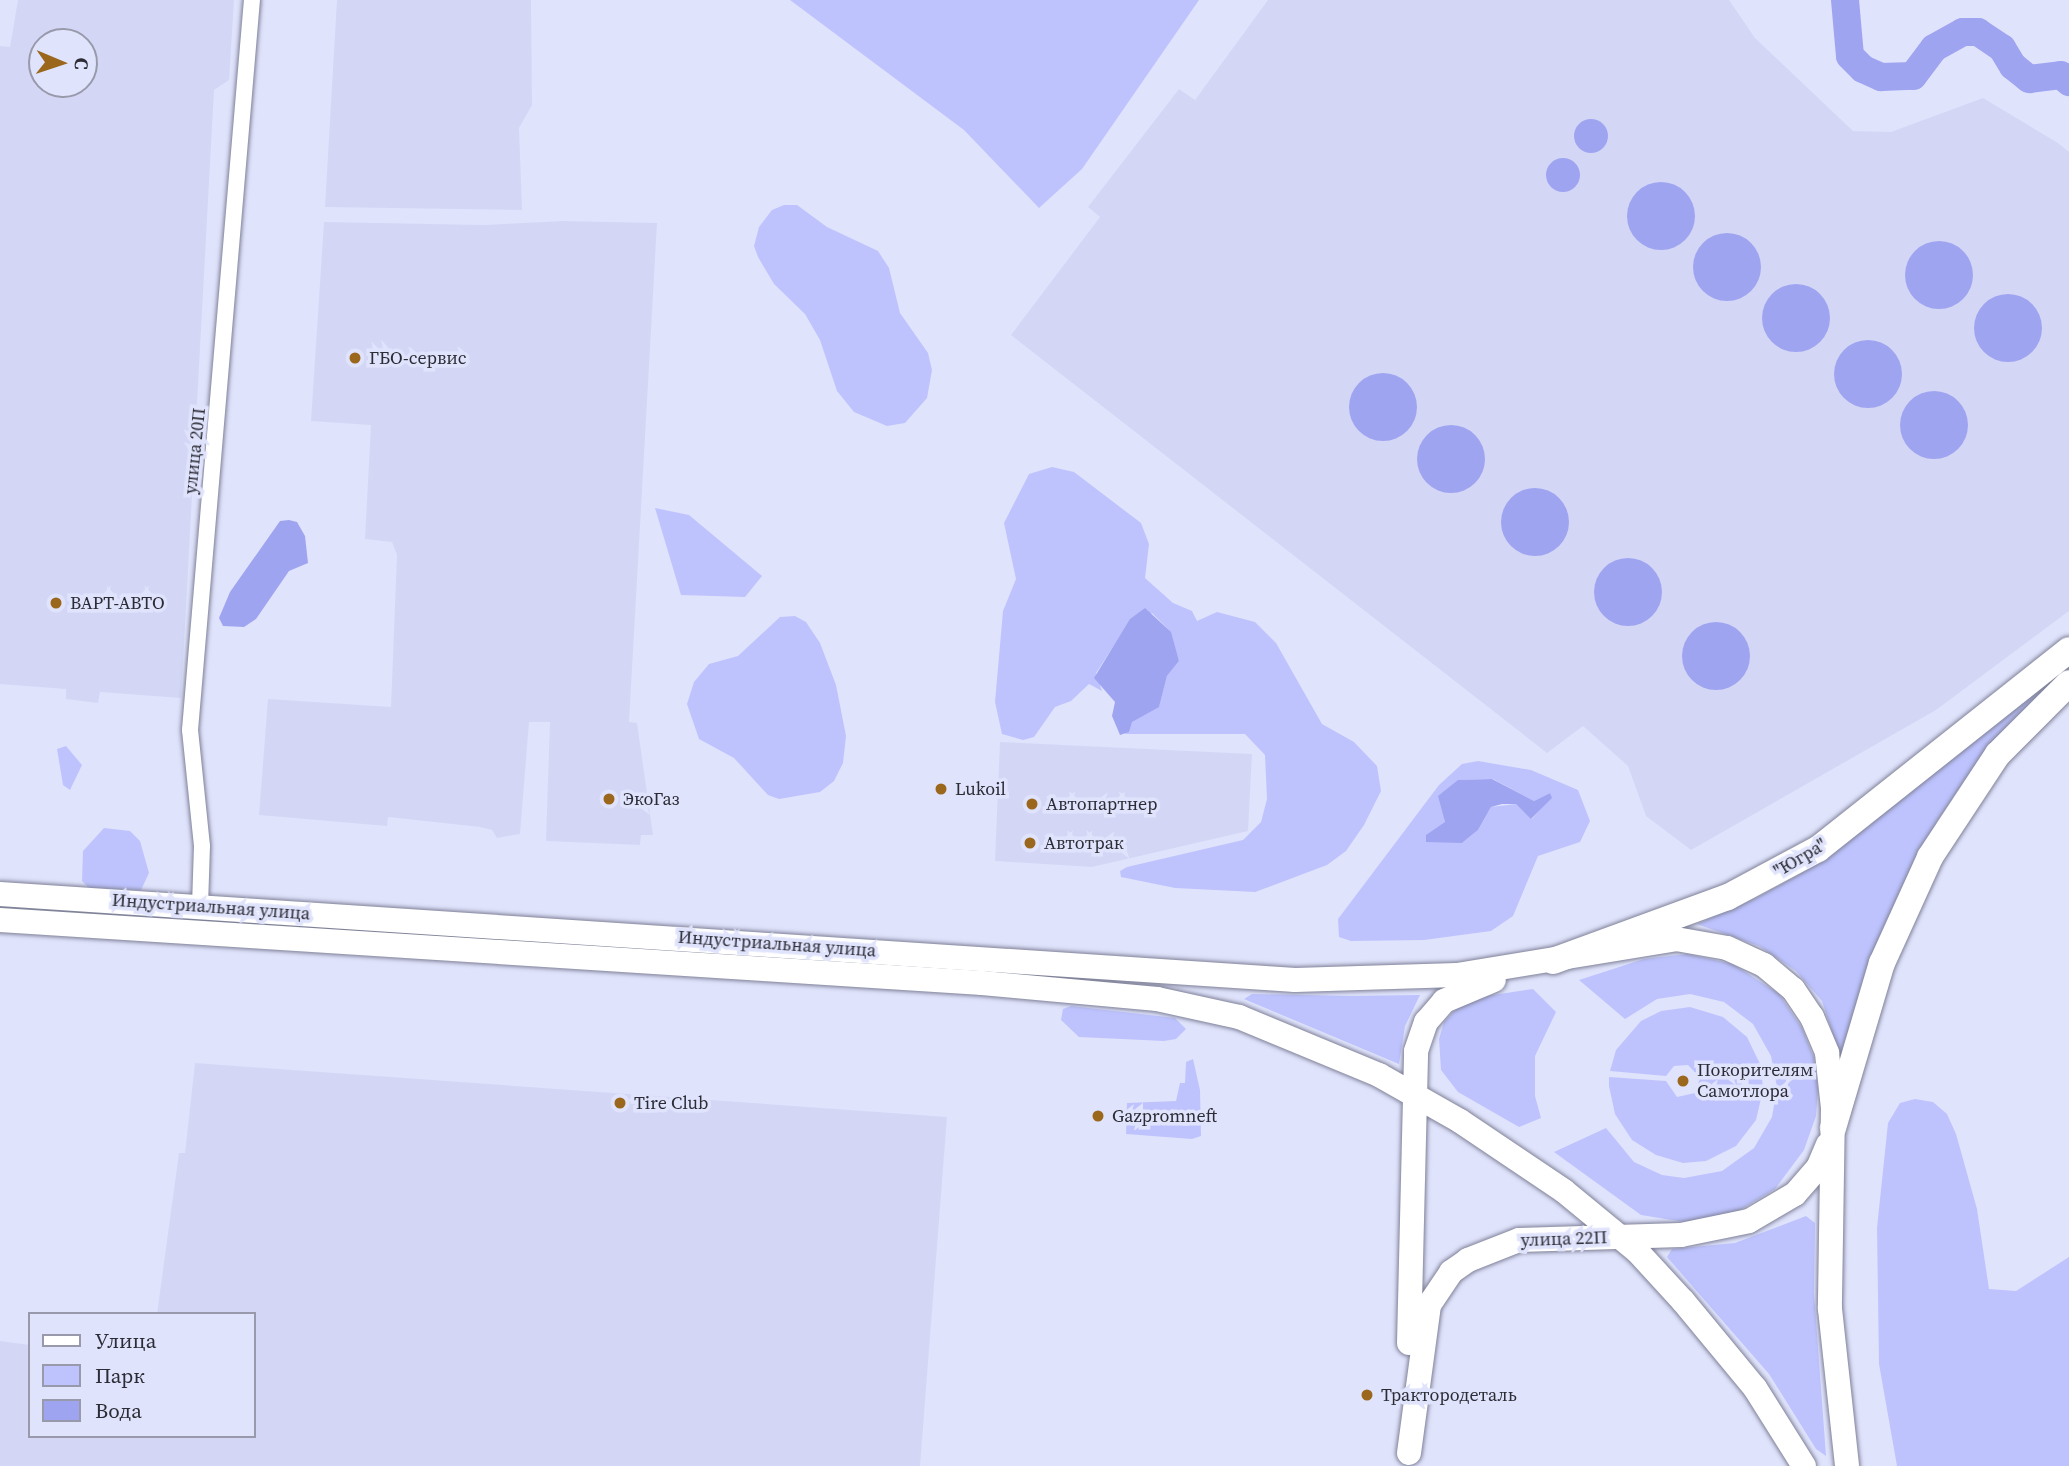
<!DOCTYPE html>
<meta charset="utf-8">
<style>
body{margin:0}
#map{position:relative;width:2069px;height:1466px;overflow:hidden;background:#e0e3fc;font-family:"Source Serif 4",serif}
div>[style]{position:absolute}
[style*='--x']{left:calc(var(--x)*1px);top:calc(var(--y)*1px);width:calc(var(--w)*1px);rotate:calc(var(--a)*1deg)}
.built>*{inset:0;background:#d3d7f5}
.green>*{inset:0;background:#bec3fe}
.water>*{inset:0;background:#9fa4f1}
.round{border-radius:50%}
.river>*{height:28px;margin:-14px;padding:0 14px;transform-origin:14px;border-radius:14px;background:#9fa4f1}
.roads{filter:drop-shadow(0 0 2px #7e8197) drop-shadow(0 0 2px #7e8197)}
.minor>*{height:16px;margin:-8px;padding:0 8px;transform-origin:8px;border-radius:8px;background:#fff}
.primary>*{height:24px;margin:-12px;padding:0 12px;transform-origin:12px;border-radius:12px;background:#fff}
.trunk>*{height:26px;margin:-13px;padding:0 13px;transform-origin:13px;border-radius:13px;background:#fff}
.dots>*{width:19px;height:19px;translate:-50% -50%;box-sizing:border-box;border:4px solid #e0e3fc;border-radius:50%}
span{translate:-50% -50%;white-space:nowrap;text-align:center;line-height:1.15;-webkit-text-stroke:7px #e0e3fc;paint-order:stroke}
.poi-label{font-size:18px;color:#2b2c35}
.left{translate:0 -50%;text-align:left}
.street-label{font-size:18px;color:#2b2c35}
.legend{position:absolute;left:28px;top:1312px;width:228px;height:126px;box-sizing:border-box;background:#e0e3fc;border:2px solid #989aac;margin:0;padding:9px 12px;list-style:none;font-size:21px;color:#2b2c35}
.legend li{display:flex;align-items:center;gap:14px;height:35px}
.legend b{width:35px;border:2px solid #989aac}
.north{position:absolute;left:28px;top:28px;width:70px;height:70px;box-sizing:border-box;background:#e0e3fc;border:2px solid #989aac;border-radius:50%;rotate:92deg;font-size:19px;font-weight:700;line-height:28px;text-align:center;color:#2b2c35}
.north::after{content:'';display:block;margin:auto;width:24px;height:32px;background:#9b671d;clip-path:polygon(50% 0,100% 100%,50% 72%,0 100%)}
</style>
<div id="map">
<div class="built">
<div style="clip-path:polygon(evenodd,18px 0,234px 0,229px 80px,214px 90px,181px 698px,100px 692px,98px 703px,66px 699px,66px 689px,0 684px,0 46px,10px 47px,18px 0,42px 42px,84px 42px,84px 84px,42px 84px,42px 42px)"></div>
<div style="clip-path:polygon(337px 0,531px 0,532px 105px,519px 128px,522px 210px,325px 207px)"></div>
<div style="clip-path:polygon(1268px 0,1729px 0,1755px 38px,1853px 131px,1891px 132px,1983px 98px,2058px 143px,2069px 152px,2069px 611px,1936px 710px,1691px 850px,1646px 816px,1628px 766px,1583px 726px,1547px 753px,1011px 335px,1100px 217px,1088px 207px,1179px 89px,1195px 100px)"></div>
<div style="clip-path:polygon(563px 221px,657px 223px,629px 722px,637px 723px,653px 835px,641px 835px,640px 845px,546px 841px,550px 722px,529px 722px,520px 834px,497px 838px,492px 830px,480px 827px,388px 817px,387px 826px,259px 815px,268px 699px,391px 707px,397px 555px,392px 542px,365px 539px,371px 425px,311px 421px,324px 222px,484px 225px)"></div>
<div style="clip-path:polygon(1000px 742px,1252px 754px,1248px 831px,1092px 867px,995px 861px)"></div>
<div style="clip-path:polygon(195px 1063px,947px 1117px,920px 1466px,0 1466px,0 1341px,30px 1345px,30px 1436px,254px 1436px,254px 1314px,157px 1314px,179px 1153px,185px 1153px)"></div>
</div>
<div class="green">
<div style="clip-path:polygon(790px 0,1199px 0,1082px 169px,1039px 208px,964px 130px)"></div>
<div style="clip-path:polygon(784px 205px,797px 205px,827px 227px,878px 251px,889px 268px,900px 313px,928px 353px,932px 370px,927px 398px,905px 423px,887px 426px,854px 412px,837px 391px,820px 340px,805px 314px,774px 284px,758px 257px,754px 246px,759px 227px,772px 210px)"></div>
<div style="clip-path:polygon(1052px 467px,1074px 472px,1141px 523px,1149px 544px,1145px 578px,1173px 603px,1192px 611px,1197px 621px,1217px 612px,1255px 622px,1276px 643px,1322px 724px,1354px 742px,1377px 766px,1381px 791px,1364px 825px,1346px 851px,1327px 865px,1255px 892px,1175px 888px,1121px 877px,1120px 871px,1127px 867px,1243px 840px,1261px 822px,1267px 799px,1265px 755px,1245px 734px,1125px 734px,1132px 721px,1159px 706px,1167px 676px,1179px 661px,1167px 628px,1152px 613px,1122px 633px,1096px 673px,1102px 691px,1089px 684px,1071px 701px,1055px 707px,1034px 737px,1023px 740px,1002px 734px,995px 702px,1003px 611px,1016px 579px,1004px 523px,1029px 474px)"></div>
<div style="clip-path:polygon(655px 508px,689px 515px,762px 576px,745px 597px,681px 595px)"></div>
<div style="clip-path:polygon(795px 616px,806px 622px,820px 643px,836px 685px,846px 736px,843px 763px,834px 781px,820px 792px,779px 799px,768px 795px,734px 758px,699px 739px,687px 704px,694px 682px,709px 664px,738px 656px,780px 617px)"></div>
<div style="clip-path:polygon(2069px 661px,2069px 671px,1991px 744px,1937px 821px,1894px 905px,1841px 1059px,1822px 1001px,1796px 971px,1759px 946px,1697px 924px,1758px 897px,1814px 866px)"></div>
<div style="clip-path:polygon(66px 746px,82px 765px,70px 790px,63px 785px,57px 749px)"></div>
<div style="clip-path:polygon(evenodd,1478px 761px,1531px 770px,1578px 790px,1590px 821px,1580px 842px,1538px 856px,1513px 916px,1491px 931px,1424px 940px,1351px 941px,1339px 937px,1338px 919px,1439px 785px,1462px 764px,1478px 761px,1493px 779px,1534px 801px,1550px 793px,1551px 797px,1532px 819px,1516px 804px,1491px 807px,1478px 830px,1462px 843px,1427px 835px,1445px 823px,1443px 806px,1448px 790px,1459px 780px,1493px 779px)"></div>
<div style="clip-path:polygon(104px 828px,130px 831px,140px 841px,149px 873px,141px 890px,89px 888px,82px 881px,83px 851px)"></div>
<div style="clip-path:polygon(1687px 954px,1733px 964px,1779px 994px,1802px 1028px,1814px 1058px,1818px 1089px,1816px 1116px,1804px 1150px,1775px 1189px,1735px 1213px,1684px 1222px,1641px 1215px,1554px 1152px,1606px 1128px,1634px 1162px,1662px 1175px,1684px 1178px,1722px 1171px,1754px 1148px,1772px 1117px,1777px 1087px,1771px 1056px,1753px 1024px,1724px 1002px,1690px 994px,1657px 999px,1625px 1019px,1579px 980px,1644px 959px)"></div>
<div style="clip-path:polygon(1533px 989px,1556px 1012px,1535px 1056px,1535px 1096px,1541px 1118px,1519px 1127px,1458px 1092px,1441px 1070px,1439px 1039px,1444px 1022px,1457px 1008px,1480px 997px)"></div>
<div style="clip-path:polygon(1252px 994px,1351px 996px,1420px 995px,1405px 1026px,1399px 1064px,1244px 999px)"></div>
<div style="clip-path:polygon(1071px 1006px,1175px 1018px,1186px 1029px,1176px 1039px,1164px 1041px,1079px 1037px,1061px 1020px,1063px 1009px)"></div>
<div style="clip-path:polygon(1690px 1007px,1723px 1017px,1747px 1037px,1761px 1066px,1763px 1090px,1756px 1120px,1736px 1146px,1706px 1161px,1683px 1163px,1656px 1155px,1632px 1140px,1615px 1114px,1609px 1086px,1609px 1077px,1666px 1081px,1677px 1097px,1695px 1093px,1700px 1078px,1688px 1065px,1674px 1066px,1666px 1076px,1610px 1071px,1616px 1050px,1641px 1021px,1661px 1011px)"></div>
<div style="clip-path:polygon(1193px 1059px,1200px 1090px,1201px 1136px,1192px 1139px,1126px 1134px,1127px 1103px,1176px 1101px,1180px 1083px,1185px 1083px,1186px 1062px)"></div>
<div style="clip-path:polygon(1915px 1099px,1933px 1102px,1947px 1114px,1956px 1134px,1977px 1209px,1989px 1289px,2016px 1291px,2069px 1257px,2069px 1466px,1897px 1466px,1879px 1364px,1877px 1228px,1888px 1123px,1900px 1103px)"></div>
<div style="clip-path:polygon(1806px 1216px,1815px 1223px,1814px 1293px,1826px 1456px,1816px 1449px,1769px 1374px,1667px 1257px,1672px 1249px,1735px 1243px)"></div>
</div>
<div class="water">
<div class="round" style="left:1574px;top:119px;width:34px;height:34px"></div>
<div class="round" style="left:1546px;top:158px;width:34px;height:34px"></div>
<div class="round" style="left:1627px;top:182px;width:68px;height:68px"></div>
<div class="round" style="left:1693px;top:233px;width:68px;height:68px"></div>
<div class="round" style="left:1905px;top:241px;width:68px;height:68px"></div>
<div class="round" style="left:1762px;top:284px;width:68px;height:68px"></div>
<div class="round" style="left:1974px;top:294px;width:68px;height:68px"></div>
<div class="round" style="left:1834px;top:340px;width:68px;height:68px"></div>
<div class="round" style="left:1349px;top:373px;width:68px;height:68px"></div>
<div class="round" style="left:1900px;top:391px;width:68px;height:68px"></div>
<div class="round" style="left:1417px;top:425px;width:68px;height:68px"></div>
<div class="round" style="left:1501px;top:488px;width:68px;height:68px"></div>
<div style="clip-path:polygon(289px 520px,297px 522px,305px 536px,308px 563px,289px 571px,256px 619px,244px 627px,223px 626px,219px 618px,230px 592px,280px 521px)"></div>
<div class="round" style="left:1594px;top:558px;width:68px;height:68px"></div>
<div style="clip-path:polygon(1145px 608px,1171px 632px,1179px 661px,1167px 676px,1159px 707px,1132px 722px,1129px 732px,1120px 735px,1112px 716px,1115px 702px,1094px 678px,1130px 619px)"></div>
<div class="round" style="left:1682px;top:622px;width:68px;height:68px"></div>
<div style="clip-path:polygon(1458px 780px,1492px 779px,1534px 801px,1550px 793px,1552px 798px,1531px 819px,1516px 804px,1502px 804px,1491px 807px,1478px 830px,1462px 843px,1426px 842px,1426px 835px,1445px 822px,1438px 796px)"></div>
</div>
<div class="river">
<div style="--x:1845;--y:0;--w:56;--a:84.9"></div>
<div style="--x:1850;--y:56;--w:18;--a:45"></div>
<div style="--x:1863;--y:69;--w:20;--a:24"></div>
<div style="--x:1881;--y:77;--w:32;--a:-2"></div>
<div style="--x:1913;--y:76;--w:35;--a:-53"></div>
<div style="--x:1934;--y:48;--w:33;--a:-29"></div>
<div style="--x:1963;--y:32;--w:15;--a:0"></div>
<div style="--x:1978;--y:32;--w:29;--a:34"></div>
<div style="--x:2002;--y:48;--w:21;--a:59"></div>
<div style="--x:2013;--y:66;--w:21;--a:39"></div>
<div style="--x:2029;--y:79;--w:32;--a:-7"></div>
<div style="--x:2061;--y:75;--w:11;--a:41"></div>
</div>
<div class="roads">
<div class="minor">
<div style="--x:200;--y:906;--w:60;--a:-88.1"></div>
<div style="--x:202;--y:846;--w:117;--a:-95.9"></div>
<div style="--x:190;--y:730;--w:733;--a:-85.15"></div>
</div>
<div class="primary">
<div style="--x:0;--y:894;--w:1298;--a:3.8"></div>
<div style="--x:1295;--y:980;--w:162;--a:-1.8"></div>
<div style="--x:1457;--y:975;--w:222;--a:-9.3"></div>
<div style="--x:1676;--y:939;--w:52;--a:10"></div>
<div style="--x:1727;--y:948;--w:41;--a:24.7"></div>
<div style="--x:1764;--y:965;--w:38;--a:40"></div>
<div style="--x:1793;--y:989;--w:34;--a:56"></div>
<div style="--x:1812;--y:1017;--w:39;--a:67"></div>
<div style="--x:1827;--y:1053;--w:55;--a:83.8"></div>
<div style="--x:1833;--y:1108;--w:201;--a:90.9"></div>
<div style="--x:1830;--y:1309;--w:158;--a:83.8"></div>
<div style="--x:0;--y:920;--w:984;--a:3.67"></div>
<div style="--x:982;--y:983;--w:176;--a:5.2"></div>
<div style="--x:1157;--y:999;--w:84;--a:12.4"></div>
<div style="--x:1239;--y:1017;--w:152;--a:22.5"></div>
<div style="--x:1379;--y:1075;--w:93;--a:29.6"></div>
<div style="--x:1460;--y:1121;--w:125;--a:33.9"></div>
<div style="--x:1564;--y:1191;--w:94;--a:39.4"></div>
<div style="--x:1637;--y:1251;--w:68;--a:47.4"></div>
<div style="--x:1683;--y:1301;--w:113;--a:50.4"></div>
<div style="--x:1755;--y:1388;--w:92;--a:57.9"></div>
<div style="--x:1409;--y:1343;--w:292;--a:-88.6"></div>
<div style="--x:1416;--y:1051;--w:31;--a:-71"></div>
<div style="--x:1426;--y:1022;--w:28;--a:-49"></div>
<div style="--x:1444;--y:1001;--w:54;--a:-22.8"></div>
<div style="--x:1409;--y:1453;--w:149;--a:-82.3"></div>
<div style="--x:1429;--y:1305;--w:40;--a:-56"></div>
<div style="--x:1451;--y:1272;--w:21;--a:-35"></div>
<div style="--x:1468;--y:1260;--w:55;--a:-21.4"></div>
<div style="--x:1519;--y:1240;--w:162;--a:-1.8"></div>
<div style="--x:1681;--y:1235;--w:69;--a:-11.6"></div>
<div style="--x:1749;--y:1221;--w:53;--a:-30.4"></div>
<div style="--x:1795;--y:1194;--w:35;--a:-49"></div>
<div style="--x:1818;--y:1168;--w:25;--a:-67"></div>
</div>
<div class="trunk">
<div style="--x:1553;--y:961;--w:186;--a:-20.1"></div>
<div style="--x:1728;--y:897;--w:102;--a:-28.1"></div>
<div style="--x:1818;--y:849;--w:320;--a:-38.4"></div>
<div style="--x:1833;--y:1128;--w:172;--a:-73.5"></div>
<div style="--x:1882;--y:963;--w:116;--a:-65.6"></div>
<div style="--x:1930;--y:857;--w:123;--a:-56.6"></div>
<div style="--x:1998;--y:754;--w:100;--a:-45"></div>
</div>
</div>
<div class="dots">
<div style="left:355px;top:358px;background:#9b671d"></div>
<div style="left:56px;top:603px;background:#9b671d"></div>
<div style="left:941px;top:789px;background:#9b671d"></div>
<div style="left:609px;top:799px;background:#9b671d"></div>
<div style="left:1032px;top:804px;background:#9b671d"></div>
<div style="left:1030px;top:843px;background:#9b671d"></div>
<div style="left:1683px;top:1081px;background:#9b671d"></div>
<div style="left:620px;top:1103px;background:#9b671d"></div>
<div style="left:1098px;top:1116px;background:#9b671d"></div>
<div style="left:1367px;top:1395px;background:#9b671d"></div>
</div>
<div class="poi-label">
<span class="left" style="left:369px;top:358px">ГБО-сервис</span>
<span class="left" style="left:70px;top:603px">ВАРТ-АВТО</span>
<span class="left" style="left:955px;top:789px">Lukoil</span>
<span class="left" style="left:623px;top:799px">ЭкоГаз</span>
<span class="left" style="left:1046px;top:804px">Автопартнер</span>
<span class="left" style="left:1044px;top:843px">Автотрак</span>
<span class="left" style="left:1697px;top:1081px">Покорителям<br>Самотлора</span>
<span class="left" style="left:634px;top:1103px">Tire Club</span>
<span class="left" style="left:1112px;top:1116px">Gazpromneft</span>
<span class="left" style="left:1381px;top:1395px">Трактородеталь</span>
</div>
<div class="street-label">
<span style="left:195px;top:451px;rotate:-84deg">улица 20П</span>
<span style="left:1800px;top:858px;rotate:-31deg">"Югра"</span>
<span style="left:211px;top:907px;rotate:4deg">Индустриальная улица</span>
<span style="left:777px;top:944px;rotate:4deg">Индустриальная улица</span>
<span style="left:1564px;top:1239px;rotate:-2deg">улица 22П</span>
</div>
<ul class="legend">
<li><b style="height:9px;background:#fff"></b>Улица</li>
<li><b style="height:19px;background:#bec3fe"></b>Парк</li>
<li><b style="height:19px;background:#9fa4f1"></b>Вода</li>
</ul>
<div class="north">С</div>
</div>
